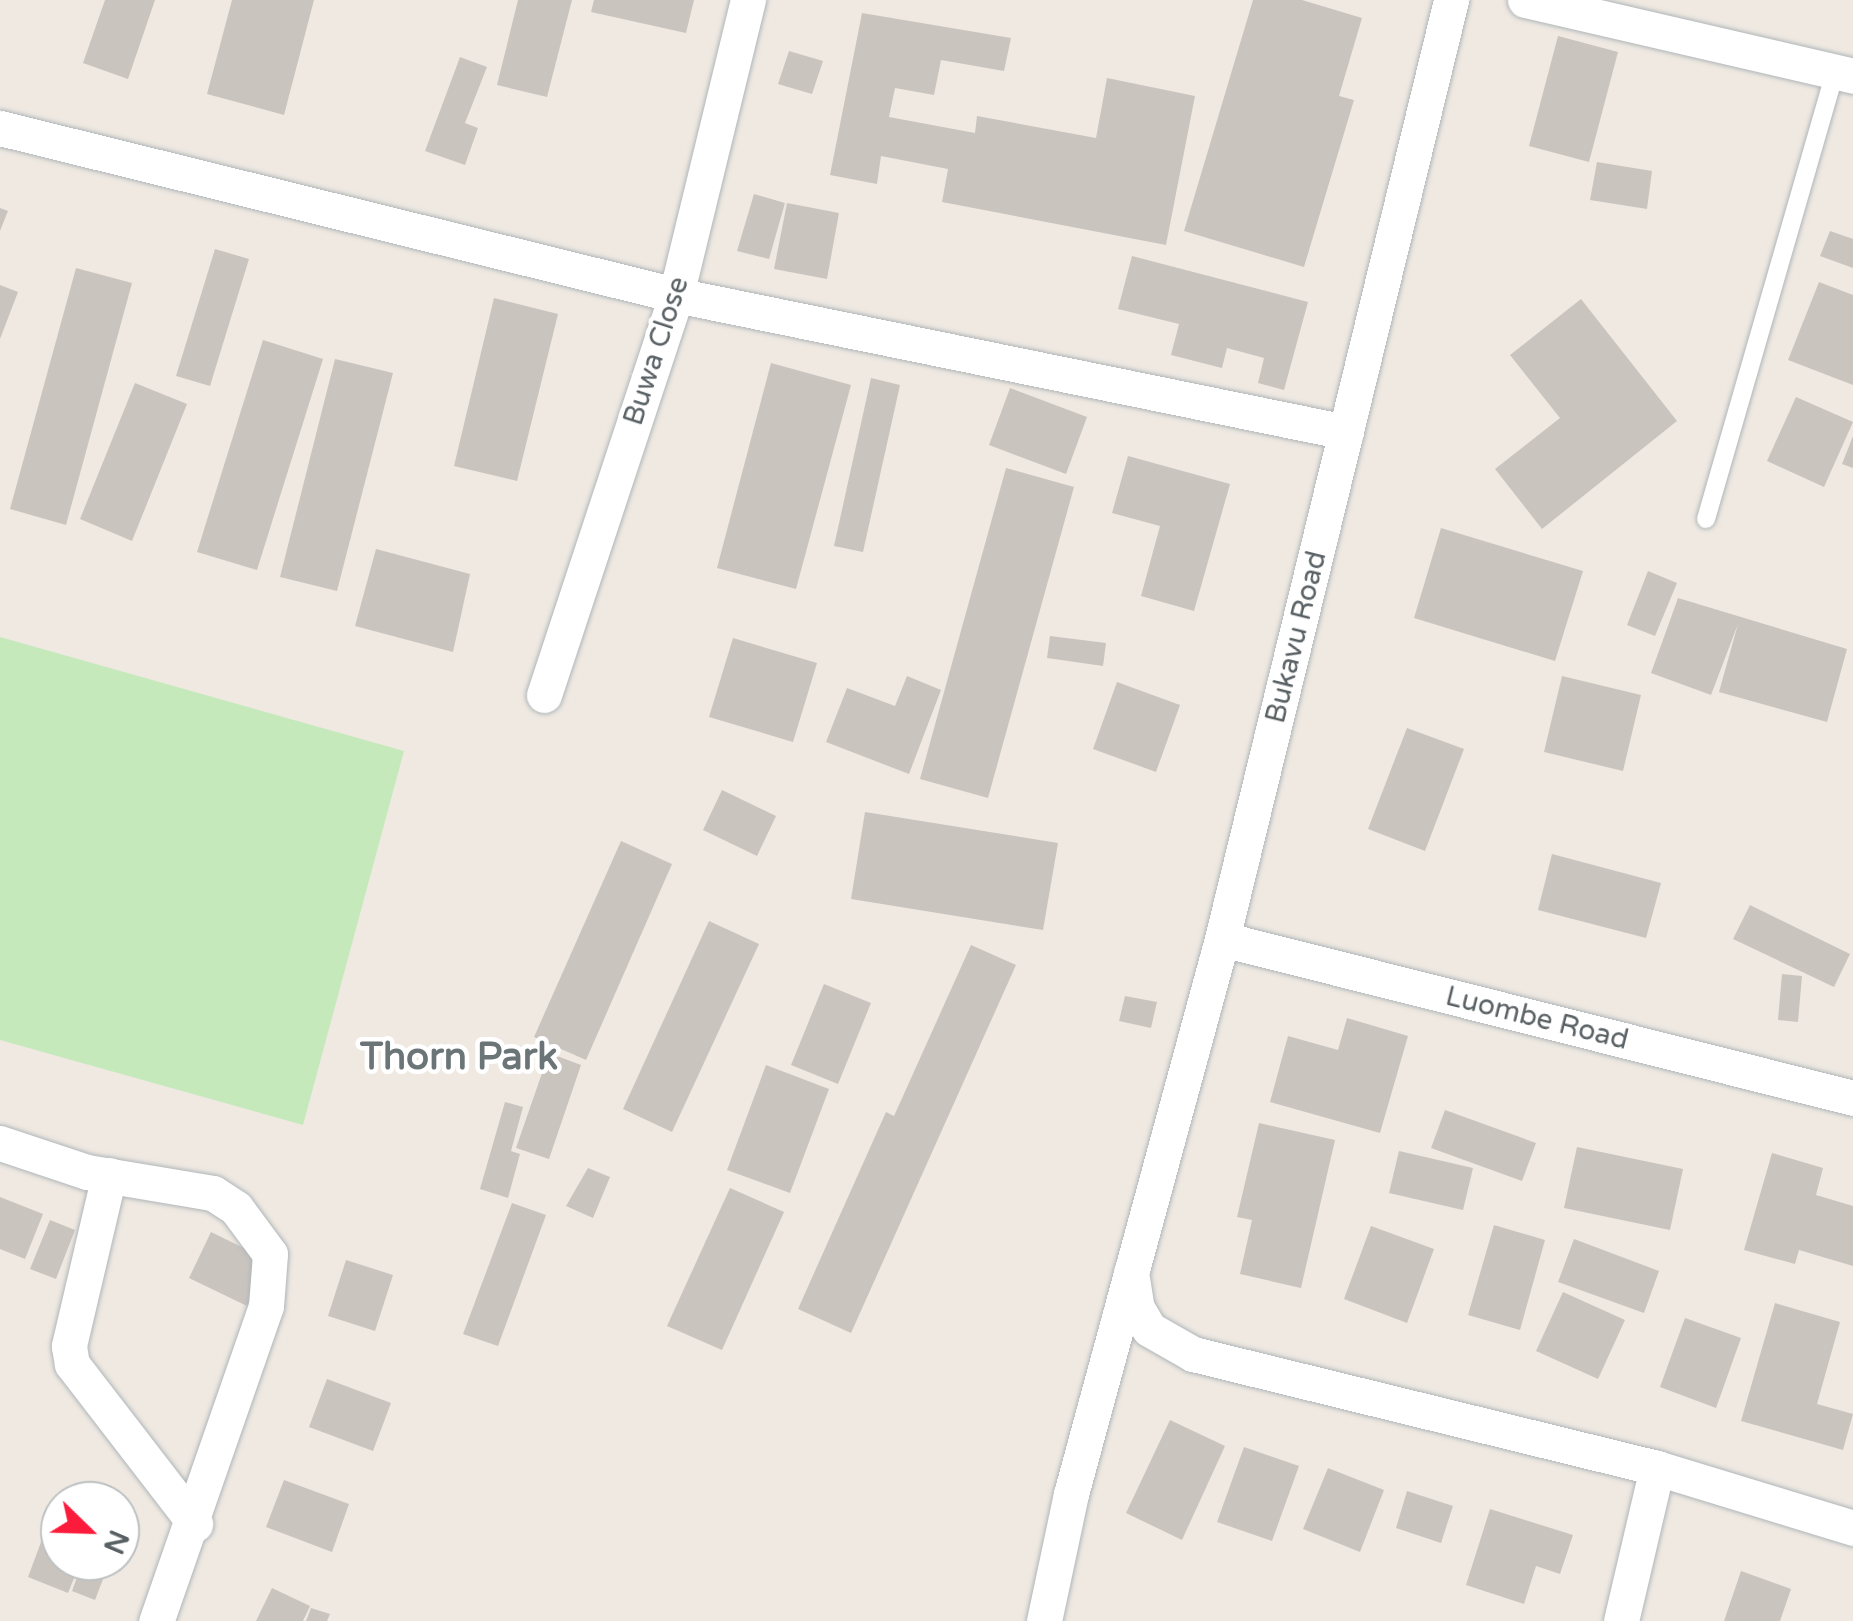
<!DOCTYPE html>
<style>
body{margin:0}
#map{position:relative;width:1853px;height:1621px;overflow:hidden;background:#efe9e2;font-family:"Varela Round",sans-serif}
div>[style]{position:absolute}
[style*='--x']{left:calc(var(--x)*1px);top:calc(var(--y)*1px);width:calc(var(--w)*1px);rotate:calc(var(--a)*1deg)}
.green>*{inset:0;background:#c6e9bc}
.building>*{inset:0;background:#cac4bf}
.roads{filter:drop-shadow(0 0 2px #b0b6b9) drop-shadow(0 0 2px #b0b6b9)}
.service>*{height:18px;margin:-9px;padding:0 9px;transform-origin:9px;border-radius:9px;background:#fff}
.minor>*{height:35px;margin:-17.5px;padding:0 17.5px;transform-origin:17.5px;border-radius:17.5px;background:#fff}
span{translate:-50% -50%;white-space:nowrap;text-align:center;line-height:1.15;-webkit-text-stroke:9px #fff;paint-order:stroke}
.street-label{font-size:28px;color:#5a6165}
.district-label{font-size:38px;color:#6b7477;font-weight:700}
.north{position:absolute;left:40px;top:1481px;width:100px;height:100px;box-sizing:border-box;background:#fff;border:2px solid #bdc0c1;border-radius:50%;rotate:113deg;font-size:28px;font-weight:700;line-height:40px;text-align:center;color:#5a6165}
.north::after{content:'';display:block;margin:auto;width:35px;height:45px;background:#fb1c3c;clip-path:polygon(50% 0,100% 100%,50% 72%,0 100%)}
</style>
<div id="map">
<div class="green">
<div style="clip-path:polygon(0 637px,404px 751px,303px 1125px,0 1040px)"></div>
</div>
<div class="building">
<div style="clip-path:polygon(105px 0,155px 0,128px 79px,83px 63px)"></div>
<div style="clip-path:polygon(232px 0,314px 0,284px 115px,207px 94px)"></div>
<div style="clip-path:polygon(518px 0,572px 0,547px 97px,497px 85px)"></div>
<div style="clip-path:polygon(594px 0,694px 0,686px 33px,591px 12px)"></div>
<div style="clip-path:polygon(1253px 0,1302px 0,1362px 18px,1339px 96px,1354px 100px,1304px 267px,1184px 231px)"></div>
<div style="clip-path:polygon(862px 13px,1011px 38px,1004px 71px,941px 60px,934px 95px,895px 88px,889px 117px,975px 133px,977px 116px,1096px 138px,1107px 78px,1195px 96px,1166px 245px,942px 202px,948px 169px,881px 156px,877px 184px,830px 175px)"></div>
<div style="clip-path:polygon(1558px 36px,1618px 52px,1589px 162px,1529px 146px)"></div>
<div style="clip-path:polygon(789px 51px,823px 61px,812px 94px,778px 84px)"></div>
<div style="clip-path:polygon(460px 57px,487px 67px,465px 123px,478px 128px,465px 165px,425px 151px)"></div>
<div style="clip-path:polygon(1597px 162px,1652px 171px,1647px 209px,1590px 200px)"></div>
<div style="clip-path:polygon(754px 194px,785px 203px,769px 259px,737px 251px)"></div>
<div style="clip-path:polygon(787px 203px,839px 213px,827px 279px,774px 269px)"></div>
<div style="clip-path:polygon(0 208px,8px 211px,0 231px)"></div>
<div style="clip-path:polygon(1830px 231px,1853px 239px,1853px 268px,1820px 256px)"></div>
<div style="clip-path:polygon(215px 249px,249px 259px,210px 386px,176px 376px)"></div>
<div style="clip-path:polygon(1132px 256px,1308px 302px,1284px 390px,1258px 383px,1264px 358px,1227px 348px,1222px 368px,1171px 355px,1179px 324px,1118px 309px)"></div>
<div style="clip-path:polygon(76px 268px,132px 283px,66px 525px,10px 509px)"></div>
<div style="clip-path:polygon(1819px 282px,1853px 295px,1853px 385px,1788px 360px)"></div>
<div style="clip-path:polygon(0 285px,18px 292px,0 339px)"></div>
<div style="clip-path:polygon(494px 298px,558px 314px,517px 481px,454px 466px)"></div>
<div style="clip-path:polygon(1581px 299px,1677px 421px,1542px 529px,1495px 469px,1560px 418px,1510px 355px)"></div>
<div style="clip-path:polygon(263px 340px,323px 359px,257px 570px,197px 552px)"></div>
<div style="clip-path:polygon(335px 359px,393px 373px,337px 591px,280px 577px)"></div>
<div style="clip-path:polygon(771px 363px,851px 385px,796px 589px,717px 568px)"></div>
<div style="clip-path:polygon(871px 378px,900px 385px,863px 552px,834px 546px)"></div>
<div style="clip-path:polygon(135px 383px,187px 404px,132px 541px,80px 519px)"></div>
<div style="clip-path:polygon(1010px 388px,1087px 417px,1066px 474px,989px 445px)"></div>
<div style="clip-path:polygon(1796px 397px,1853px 422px,1824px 487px,1767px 461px)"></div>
<div style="clip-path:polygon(1853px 436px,1853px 468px,1842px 464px)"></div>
<div style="clip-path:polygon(1128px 456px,1230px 484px,1194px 611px,1141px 596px,1160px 526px,1112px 513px)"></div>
<div style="clip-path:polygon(1006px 468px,1074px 487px,988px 798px,920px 779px)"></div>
<div style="clip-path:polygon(1441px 528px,1583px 571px,1555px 661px,1414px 618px)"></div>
<div style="clip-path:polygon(376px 549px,470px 574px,453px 652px,355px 626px)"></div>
<div style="clip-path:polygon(1648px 571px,1677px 583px,1655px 636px,1627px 625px)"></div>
<div style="clip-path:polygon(1678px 598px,1847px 649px,1827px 722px,1719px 692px,1738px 624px,1711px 695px,1651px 673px)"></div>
<div style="clip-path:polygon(1050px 636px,1106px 643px,1103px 666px,1047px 658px)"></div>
<div style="clip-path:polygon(733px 638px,817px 663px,793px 742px,709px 717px)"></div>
<div style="clip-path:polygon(907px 676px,941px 690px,909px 774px,826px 742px,847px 688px,895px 706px)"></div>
<div style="clip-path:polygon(1562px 676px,1641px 695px,1623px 771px,1544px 752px)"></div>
<div style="clip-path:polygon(1117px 682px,1180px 705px,1156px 772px,1093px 749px)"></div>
<div style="clip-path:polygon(1407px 728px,1464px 749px,1425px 851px,1368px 829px)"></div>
<div style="clip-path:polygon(722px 790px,776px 816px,757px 856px,703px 830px)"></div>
<div style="clip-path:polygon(865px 812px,1058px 843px,1043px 930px,851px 899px)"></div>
<div style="clip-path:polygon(621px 841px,672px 864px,586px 1060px,534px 1037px)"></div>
<div style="clip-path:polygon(1552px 854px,1661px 883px,1646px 938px,1538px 910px)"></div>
<div style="clip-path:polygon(1750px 905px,1850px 954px,1834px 987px,1733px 939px)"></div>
<div style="clip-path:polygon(709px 921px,759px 944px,672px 1132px,623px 1109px)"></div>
<div style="clip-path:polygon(971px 945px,1016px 965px,851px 1333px,798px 1309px,886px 1112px,894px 1116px)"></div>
<div style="clip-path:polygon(1782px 974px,1802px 976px,1798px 1022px,1778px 1020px)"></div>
<div style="clip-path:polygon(824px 984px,871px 1003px,838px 1084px,791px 1065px)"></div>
<div style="clip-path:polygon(1125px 996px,1157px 1002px,1151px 1028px,1119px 1021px)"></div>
<div style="clip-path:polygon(1347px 1018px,1408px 1036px,1380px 1133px,1270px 1102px,1288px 1036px,1338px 1050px)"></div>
<div style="clip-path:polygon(549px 1053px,581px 1065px,549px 1159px,516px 1148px)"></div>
<div style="clip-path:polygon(766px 1065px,829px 1089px,790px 1193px,727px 1170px)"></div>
<div style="clip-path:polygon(505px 1102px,523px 1107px,511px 1151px,520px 1154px,508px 1198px,480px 1189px)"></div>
<div style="clip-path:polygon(1445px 1110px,1536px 1143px,1522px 1181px,1431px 1148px)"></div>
<div style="clip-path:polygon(1259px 1123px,1335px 1140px,1301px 1288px,1240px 1274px,1252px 1220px,1237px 1217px)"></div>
<div style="clip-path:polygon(1577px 1147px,1683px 1169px,1670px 1230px,1564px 1208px)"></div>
<div style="clip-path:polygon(1399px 1151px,1473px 1168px,1463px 1210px,1389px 1193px)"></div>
<div style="clip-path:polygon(1772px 1153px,1823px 1168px,1816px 1195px,1853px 1206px,1853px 1266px,1799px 1250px,1795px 1264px,1744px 1250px)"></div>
<div style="clip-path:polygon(588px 1168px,610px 1177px,593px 1218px,566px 1206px)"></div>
<div style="clip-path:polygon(730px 1188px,784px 1212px,722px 1350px,667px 1326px)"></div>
<div style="clip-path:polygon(0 1197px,43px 1214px,25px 1259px,0 1249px)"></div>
<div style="clip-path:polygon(512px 1203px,546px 1215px,498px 1346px,463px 1334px)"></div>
<div style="clip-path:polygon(50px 1220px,75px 1230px,56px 1279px,30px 1269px)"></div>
<div style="clip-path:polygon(1494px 1225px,1545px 1240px,1520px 1330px,1468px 1315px)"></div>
<div style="clip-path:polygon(1371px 1226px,1434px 1249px,1407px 1323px,1344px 1299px)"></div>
<div style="clip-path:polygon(211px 1232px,268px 1260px,247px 1306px,189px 1278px)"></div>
<div style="clip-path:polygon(1574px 1239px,1659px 1271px,1644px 1313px,1558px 1282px)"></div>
<div style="clip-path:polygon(346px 1260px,393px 1275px,375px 1331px,328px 1316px)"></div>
<div style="clip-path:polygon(1563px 1292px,1625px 1320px,1598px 1379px,1536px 1351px)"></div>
<div style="clip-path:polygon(1775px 1303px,1840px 1322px,1817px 1404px,1853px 1414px,1843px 1450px,1741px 1421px)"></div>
<div style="clip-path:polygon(1685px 1318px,1741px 1338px,1716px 1408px,1660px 1387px)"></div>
<div style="clip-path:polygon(327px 1379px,391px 1403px,373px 1451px,309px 1427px)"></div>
<div style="clip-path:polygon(1170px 1420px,1225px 1446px,1182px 1540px,1126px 1513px)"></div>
<div style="clip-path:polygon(1244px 1447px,1299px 1466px,1272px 1541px,1217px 1522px)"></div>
<div style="clip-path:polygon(1328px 1468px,1384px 1490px,1360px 1552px,1303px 1529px)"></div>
<div style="clip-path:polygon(284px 1480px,349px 1504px,332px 1552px,266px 1527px)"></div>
<div style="clip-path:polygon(1407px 1491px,1453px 1506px,1441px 1543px,1396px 1528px)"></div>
<div style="clip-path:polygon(1490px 1509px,1573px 1535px,1560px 1574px,1536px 1566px,1524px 1604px,1466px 1585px)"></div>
<div style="clip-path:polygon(44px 1534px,60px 1540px,60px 1561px,81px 1561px,68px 1593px,28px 1577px)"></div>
<div style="clip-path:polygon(83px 1561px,110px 1561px,95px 1600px,72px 1591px)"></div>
<div style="clip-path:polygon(1741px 1571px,1791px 1589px,1780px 1621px,1724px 1621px)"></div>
<div style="clip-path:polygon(272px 1588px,310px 1606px,303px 1621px,256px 1621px)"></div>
<div style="clip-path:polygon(311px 1608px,330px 1614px,327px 1621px,306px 1621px)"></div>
</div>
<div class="roads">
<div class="service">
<div style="--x:1706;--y:519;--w:466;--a:-73.9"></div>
</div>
<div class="minor">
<div style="--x:1525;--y:0;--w:337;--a:13"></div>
<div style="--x:0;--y:128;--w:696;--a:13.88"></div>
<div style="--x:676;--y:295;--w:684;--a:11.56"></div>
<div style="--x:544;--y:695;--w:421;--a:-71.7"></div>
<div style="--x:676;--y:295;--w:304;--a:-76.3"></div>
<div style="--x:1222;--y:939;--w:651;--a:14.14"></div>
<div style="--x:0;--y:1143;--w:92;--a:18.4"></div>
<div style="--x:87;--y:1172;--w:128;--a:9.5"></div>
<div style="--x:213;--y:1193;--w:27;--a:33"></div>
<div style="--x:236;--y:1208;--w:57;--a:53.5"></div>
<div style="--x:270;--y:1254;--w:52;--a:94.4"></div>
<div style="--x:266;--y:1306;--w:334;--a:109.2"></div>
<div style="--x:109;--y:1175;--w:176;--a:103.2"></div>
<div style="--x:69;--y:1346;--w:18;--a:81"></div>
<div style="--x:72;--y:1364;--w:202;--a:52.4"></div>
<div style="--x:1131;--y:1272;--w:36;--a:81"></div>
<div style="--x:1137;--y:1308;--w:24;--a:60"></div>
<div style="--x:1149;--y:1329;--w:51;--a:29.6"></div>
<div style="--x:1193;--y:1354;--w:478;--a:13.8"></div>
<div style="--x:1657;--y:1468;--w:205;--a:17"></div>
<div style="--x:1044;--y:1621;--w:130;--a:-78"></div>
<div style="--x:1071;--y:1494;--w:575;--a:-74.78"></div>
<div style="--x:1222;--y:939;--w:967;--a:-76.29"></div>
<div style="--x:1621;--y:1621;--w:157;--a:-76.8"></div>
</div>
</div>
<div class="street-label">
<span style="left:656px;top:351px;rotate:-72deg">Buwa Close</span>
<span style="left:1296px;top:637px;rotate:-76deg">Bukavu Road</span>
<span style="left:1537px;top:1018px;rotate:14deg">Luombe Road</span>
</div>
<div class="district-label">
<span style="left:459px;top:1058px">Thorn Park</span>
</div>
<div class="north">N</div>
</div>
